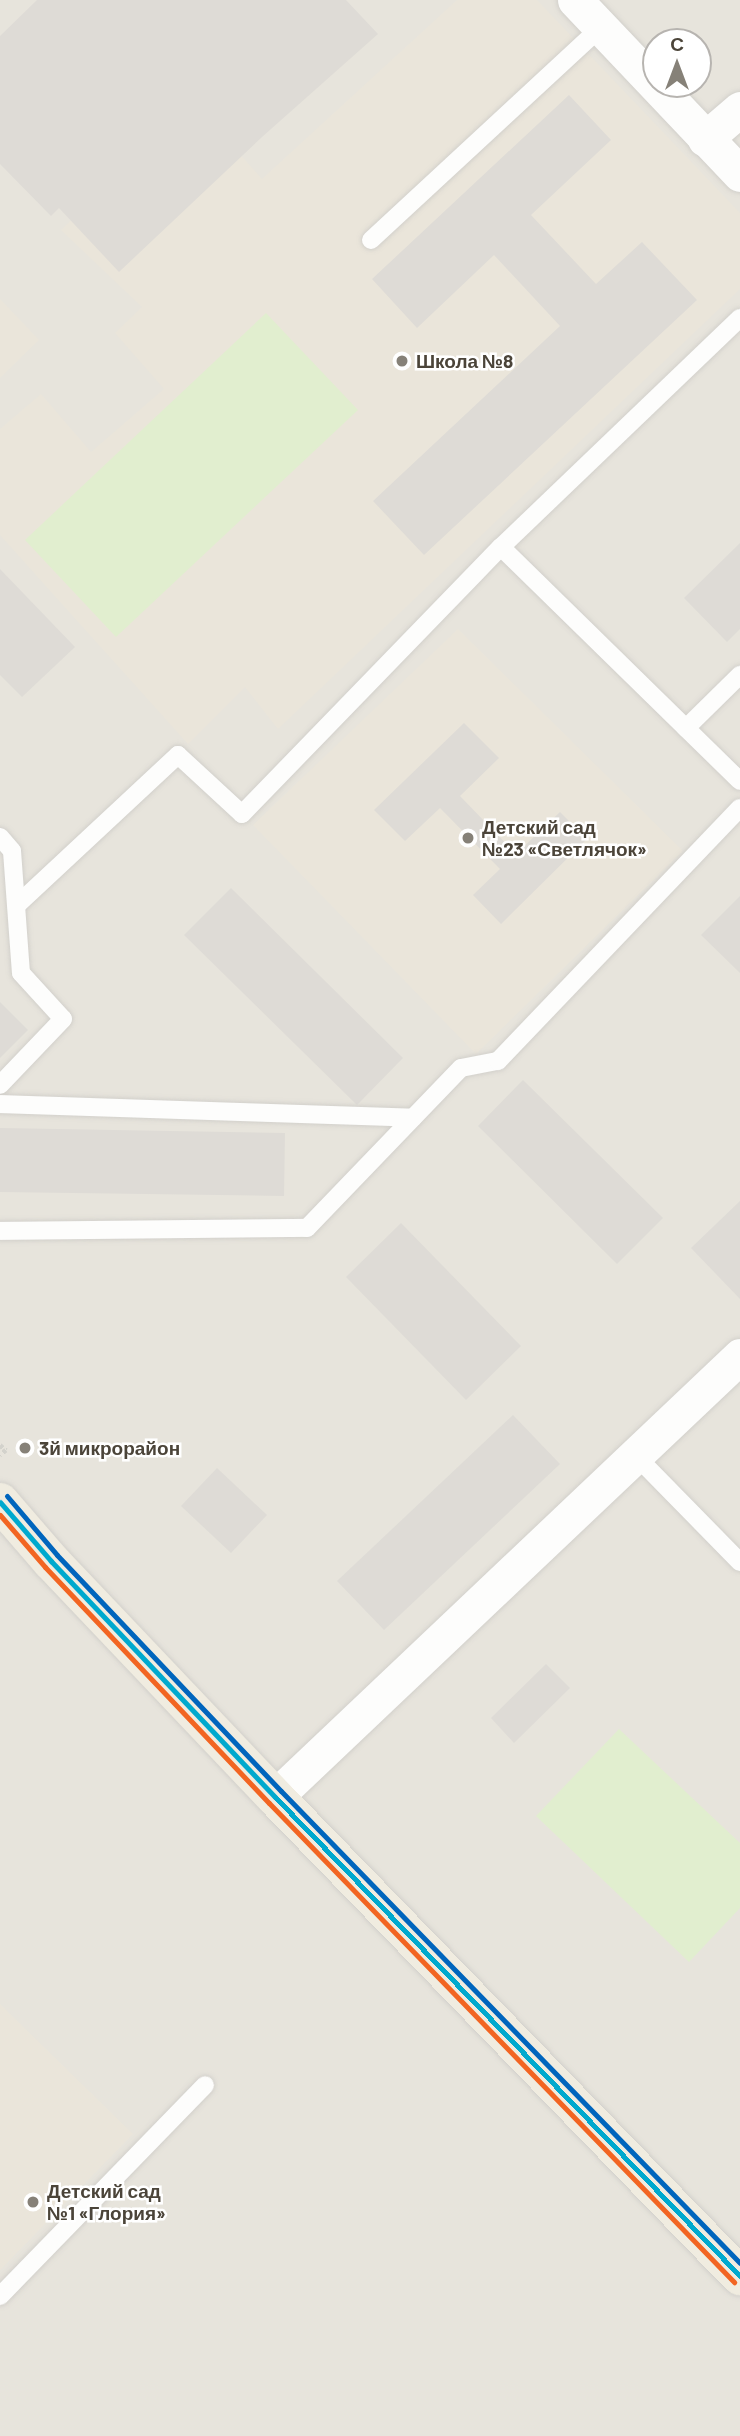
<!DOCTYPE html>
<meta charset="utf-8">
<style>
body{margin:0}
#map{position:relative;width:740px;height:2436px;overflow:hidden;background:#f4f2ee;font-family:Barlow,sans-serif}
div>[style]{position:absolute}
[style*='--x']{left:calc(var(--x)*1px);top:calc(var(--y)*1px);width:calc(var(--w)*1px);rotate:calc(var(--a)*1deg)}
.residential>*{inset:0;background:#e7e4dc}
.education>*{inset:0;background:#eae5da}
.green>*{inset:0;background:#e1eecf}
.building>*{inset:0;background:#dedbd6}
.path>*{height:4.5px;margin-top:-2.25px;transform-origin:0;background:repeating-linear-gradient(90deg,#d3d2cc 0 3.5px,transparent 0 7px)}
.roads{filter:drop-shadow(0 0 2px #d2d0cb) drop-shadow(0 0 2px #d2d0cb)}
.service>*{height:18px;margin:-9px;padding:0 9px;transform-origin:9px;border-radius:9px;background:#fdfdfc}
.minor>*{height:35px;margin:-17.5px;padding:0 17.5px;transform-origin:17.5px;border-radius:17.5px;background:#fdfdfc}
.trunk>*{height:38px;margin:-19px;padding:0 19px;transform-origin:19px;border-radius:19px;background:#f0ece0}
.bus-1>*{height:5px;margin:-2.5px;padding:0 2.5px;transform-origin:2.5px;border-radius:2.5px;background:#00a9ce}
.bus-2>*{height:5px;margin:-2.5px;padding:0 2.5px;transform-origin:2.5px;border-radius:2.5px;background:#f26522}
.bus-3>*{height:5px;margin:-2.5px;padding:0 2.5px;transform-origin:2.5px;border-radius:2.5px;background:#0065bd}
.dots>*{width:19px;height:19px;translate:-50% -50%;box-sizing:border-box;border:4px solid #fff;border-radius:50%}
span{translate:-50% -50%;white-space:nowrap;text-align:center;line-height:1.15;-webkit-text-stroke:5px #fff;paint-order:stroke}
.poi-label{font-size:19px;color:#4b4439;font-weight:700}
.left{translate:0 -50%;text-align:left}
.north{position:absolute;left:642px;top:28px;width:70px;height:70px;box-sizing:border-box;background:#fff;border:2px solid #b7b4b0;border-radius:50%;rotate:0deg;font-size:19px;font-weight:700;line-height:28px;text-align:center;color:#4b4439}
.north::after{content:'';display:block;margin:auto;width:24px;height:32px;background:#868178;clip-path:polygon(50% 0,100% 100%,50% 72%,0 100%)}
</style>
<div id="map">
<div class="residential">
<div style="clip-path:polygon(evenodd,0 0,740px 0,740px 2436px,0 2436px,0 0,656px 42px,698px 42px,698px 84px,656px 84px,656px 42px)"></div>
</div>
<div class="education">
<div style="clip-path:polygon(457px 0,537px 0,740px 213px,740px 289px,278px 729px,245px 687px,188px 744px,0 535px,0 429px,41px 394px,91px 452px,164px 389px,115px 333px,142px 307px,61px 230px,194px 103px,262px 179px)"></div>
<div style="clip-path:polygon(0 299px,39px 340px,0 378px)"></div>
<div style="clip-path:polygon(458px 629px,683px 851px,476px 1054px,253px 825px)"></div>
<div style="clip-path:polygon(0 2004px,133px 2134px,0 2270px)"></div>
</div>
<div class="green">
<div style="clip-path:polygon(266px 313px,358px 410px,116px 637px,25px 540px)"></div>
<div style="clip-path:polygon(619px 1729px,740px 1843px,740px 1908px,689px 1962px,536px 1816px)"></div>
</div>
<div class="building">
<div style="clip-path:polygon(37px 0,346px 0,378px 34px,262px 137px,119px 272px,59px 208px,51px 216px,0 164px,0 36px)"></div>
<div style="clip-path:polygon(569px 95px,611px 140px,531px 215px,596px 284px,642px 242px,697px 300px,424px 555px,373px 501px,560px 326px,494px 255px,417px 328px,372px 279px)"></div>
<div style="clip-path:polygon(740px 543px,740px 629px,727px 642px,684px 598px)"></div>
<div style="clip-path:polygon(0 569px,75px 647px,22px 697px,0 675px)"></div>
<div style="clip-path:polygon(464px 723px,499px 758px,460px 796px,516px 854px,560px 812px,587px 839px,501px 924px,473px 895px,500px 869px,440px 808px,405px 841px,374px 810px)"></div>
<div style="clip-path:polygon(231px 888px,403px 1058px,357px 1105px,184px 935px)"></div>
<div style="clip-path:polygon(740px 896px,740px 973px,701px 935px)"></div>
<div style="clip-path:polygon(0 1002px,28px 1030px,0 1058px)"></div>
<div style="clip-path:polygon(523px 1080px,663px 1218px,617px 1264px,478px 1126px)"></div>
<div style="clip-path:polygon(0 1128px,285px 1133px,284px 1196px,0 1192px)"></div>
<div style="clip-path:polygon(740px 1201px,740px 1299px,691px 1248px)"></div>
<div style="clip-path:polygon(401px 1223px,521px 1346px,466px 1400px,346px 1277px)"></div>
<div style="clip-path:polygon(513px 1415px,560px 1464px,384px 1630px,337px 1581px)"></div>
<div style="clip-path:polygon(217px 1468px,267px 1515px,231px 1553px,181px 1506px)"></div>
<div style="clip-path:polygon(546px 1664px,570px 1688px,514px 1743px,491px 1718px)"></div>
</div>
<div class="path">
<div style="--x:0;--y:1445;--w:8;--a:40"></div>
<div style="--x:6;--y:1450;--w:8;--a:140"></div>
</div>
<div class="roads">
<div class="service">
<div style="--x:371;--y:240;--w:313;--a:-42.8"></div>
<div style="--x:501;--y:547;--w:331;--a:-43.8"></div>
<div style="--x:686;--y:728;--w:76;--a:-44.5"></div>
<div style="--x:0;--y:837;--w:18;--a:49"></div>
<div style="--x:12;--y:851;--w:122;--a:85.8"></div>
<div style="--x:21;--y:973;--w:62;--a:47.6"></div>
<div style="--x:63;--y:1019;--w:91;--a:133.7"></div>
<div style="--x:17;--y:905;--w:220;--a:-43"></div>
<div style="--x:178;--y:755;--w:87;--a:42.7"></div>
<div style="--x:242;--y:814;--w:372;--a:-45.9"></div>
<div style="--x:501;--y:547;--w:334;--a:44.4"></div>
<div style="--x:0;--y:1104;--w:413;--a:1.9"></div>
<div style="--x:0;--y:1231;--w:307;--a:-0.6"></div>
<div style="--x:307;--y:1228;--w:222;--a:-46.1"></div>
<div style="--x:461;--y:1068;--w:38;--a:-11"></div>
<div style="--x:498;--y:1061;--w:350;--a:-46.3"></div>
<div style="--x:637;--y:1457;--w:147;--a:45.6"></div>
<div style="--x:0;--y:2296;--w:294;--a:-45.8"></div>
</div>
<div class="minor">
<div style="--x:575;--y:0;--w:240;--a:46.5"></div>
<div style="--x:705;--y:139;--w:46;--a:-40.6"></div>
<div style="--x:275;--y:1797;--w:641;--a:-43.48"></div>
</div>
<div class="trunk">
<div style="--x:0;--y:1502;--w:78;--a:49.2"></div>
<div style="--x:51;--y:1561;--w:325;--a:46.5"></div>
<div style="--x:275;--y:1797;--w:668;--a:45.85"></div>
</div>
</div>
<div class="bus-1">
<div style="--x:0;--y:1502;--w:78;--a:49.2"></div>
<div style="--x:51;--y:1561;--w:325;--a:46.5"></div>
<div style="--x:275;--y:1797;--w:668;--a:45.85"></div>
</div>
<div class="bus-2">
<div style="--x:0;--y:1515;--w:69;--a:49.1"></div>
<div style="--x:45;--y:1567;--w:325;--a:46.5"></div>
<div style="--x:269;--y:1803;--w:668;--a:45.85"></div>
</div>
<div class="bus-3">
<div style="--x:7;--y:1496;--w:77;--a:49.7"></div>
<div style="--x:57;--y:1555;--w:325;--a:46.5"></div>
<div style="--x:281;--y:1791;--w:658;--a:45.8"></div>
</div>
<div class="dots">
<div style="left:402px;top:361px;background:#868178"></div>
<div style="left:468px;top:838px;background:#868178"></div>
<div style="left:25px;top:1448px;background:#868178"></div>
<div style="left:33px;top:2202px;background:#868178"></div>
</div>
<div class="poi-label">
<span class="left" style="left:416px;top:361px">Школа №8</span>
<span class="left" style="left:482px;top:838px">Детский сад<br>№23 «Светлячок»</span>
<span class="left" style="left:39px;top:1448px">3й микрорайон</span>
<span class="left" style="left:47px;top:2202px">Детский сад<br>№1 «Глория»</span>
</div>
<div class="north">С</div>
</div>
